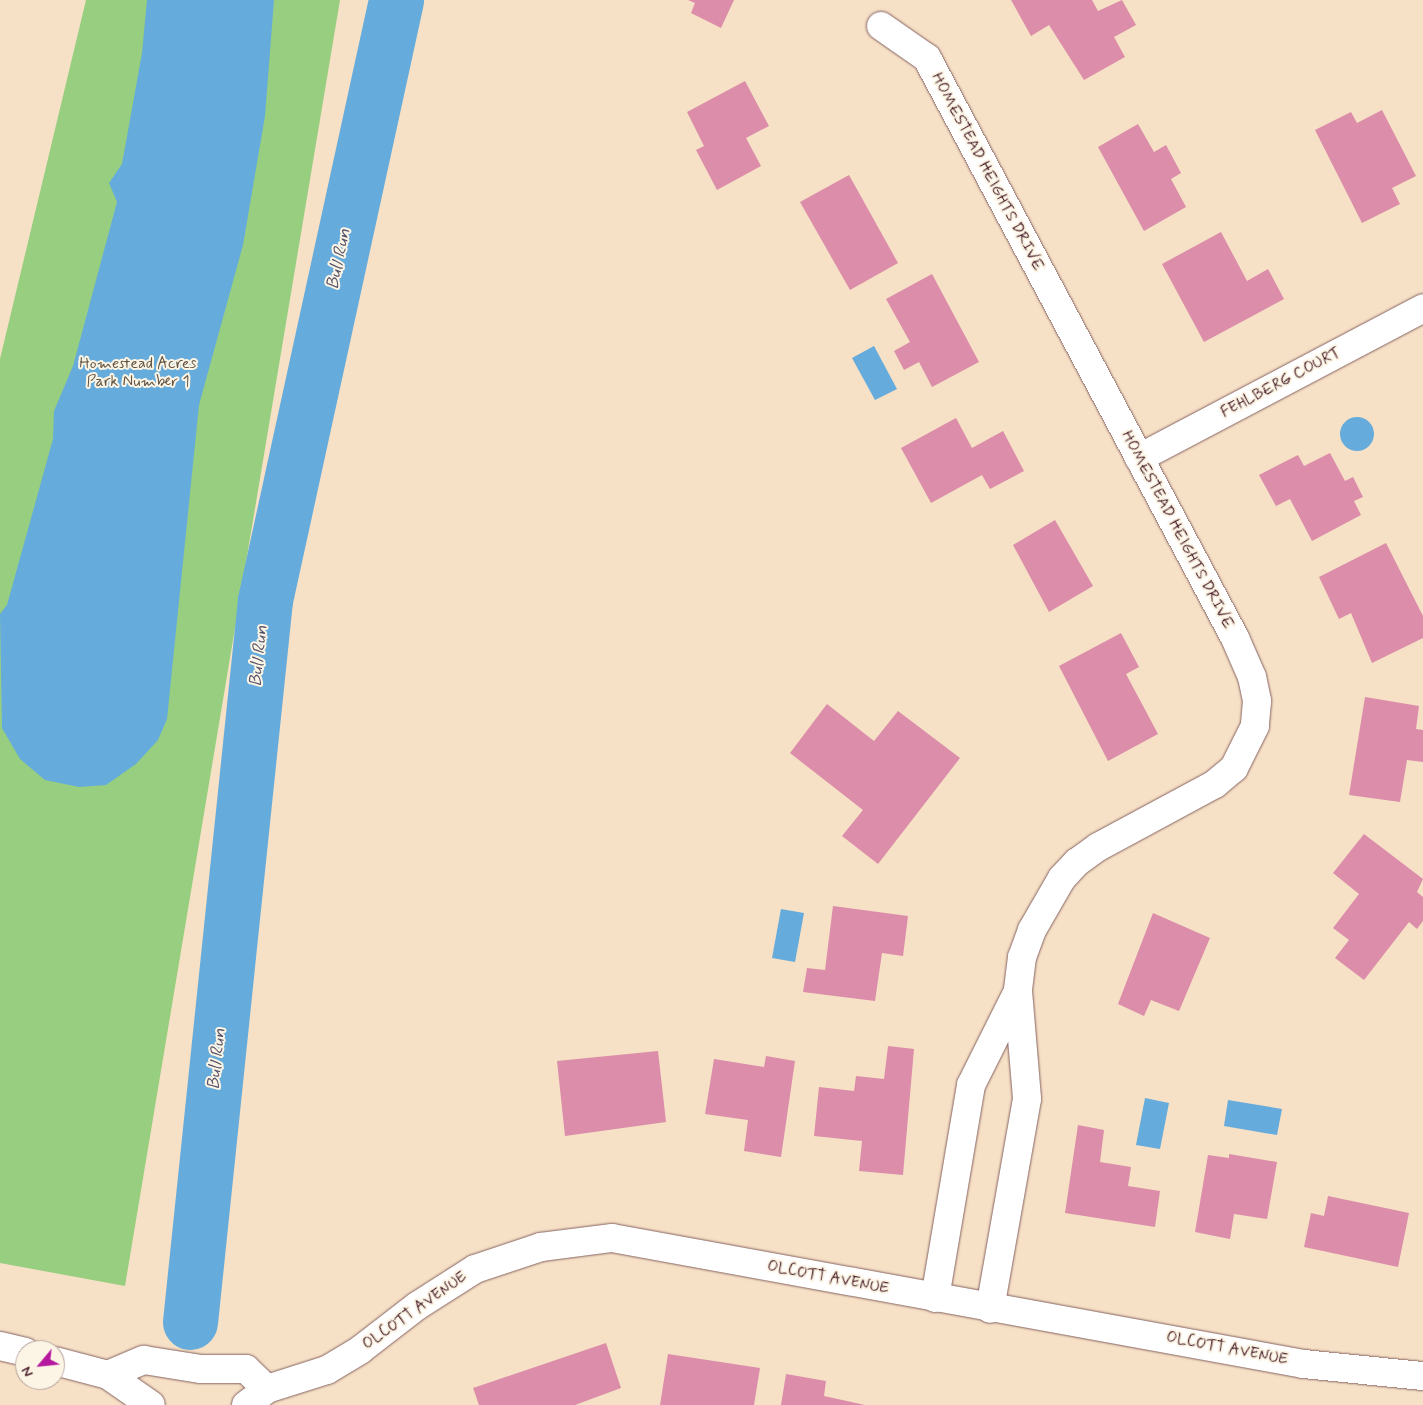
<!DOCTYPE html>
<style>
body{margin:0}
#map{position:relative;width:1423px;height:1405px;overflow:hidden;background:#f6e0c6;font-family:Mynerve,sans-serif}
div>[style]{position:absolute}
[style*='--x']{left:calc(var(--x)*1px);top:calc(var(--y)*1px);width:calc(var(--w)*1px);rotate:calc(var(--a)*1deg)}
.green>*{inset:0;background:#97ce80}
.water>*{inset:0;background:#65abdb}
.round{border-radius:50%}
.river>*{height:55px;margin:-27.5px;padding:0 27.5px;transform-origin:27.5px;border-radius:27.5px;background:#65abdb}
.building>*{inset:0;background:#db8da9}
.roads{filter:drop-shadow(0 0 1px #866361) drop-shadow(0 0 1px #866361)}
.minor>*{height:28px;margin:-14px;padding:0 14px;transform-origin:14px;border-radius:14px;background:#fff}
span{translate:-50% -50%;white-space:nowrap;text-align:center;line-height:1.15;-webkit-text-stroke:4px #fcf5e5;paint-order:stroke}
.street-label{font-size:16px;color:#4a1f2b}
.park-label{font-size:16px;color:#615444}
.water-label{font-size:18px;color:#535069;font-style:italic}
.north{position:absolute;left:15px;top:1340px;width:50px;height:50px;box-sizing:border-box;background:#fcf5e5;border:1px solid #b59f9b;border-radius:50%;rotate:242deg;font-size:14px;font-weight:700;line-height:20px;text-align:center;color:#4a1f2b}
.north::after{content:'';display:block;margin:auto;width:18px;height:22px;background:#b5179e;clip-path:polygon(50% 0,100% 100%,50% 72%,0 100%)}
</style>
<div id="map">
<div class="green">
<div style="clip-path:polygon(86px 0,340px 0,125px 1286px,0 1263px,0 359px)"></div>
</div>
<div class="water">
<div style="clip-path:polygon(147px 0,274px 0,265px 116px,243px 245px,199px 405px,167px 719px,158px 740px,136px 764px,106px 785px,79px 787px,45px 780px,20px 759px,2px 728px,0 614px,7px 605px,53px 439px,54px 411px,73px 366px,117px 202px,109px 183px,122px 164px,142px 53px)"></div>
<div style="clip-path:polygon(874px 346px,897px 389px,875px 400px,852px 358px)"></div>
<div class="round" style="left:1340px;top:417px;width:34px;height:34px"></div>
<div style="clip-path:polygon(781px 909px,804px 913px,795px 962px,772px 958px)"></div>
<div style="clip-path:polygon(1145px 1098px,1169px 1103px,1160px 1149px,1136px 1145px)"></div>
<div style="clip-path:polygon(1228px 1100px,1282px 1109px,1277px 1135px,1224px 1126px)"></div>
</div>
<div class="river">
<div style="--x:190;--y:1322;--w:726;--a:-84.07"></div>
<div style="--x:265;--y:600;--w:614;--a:-77.68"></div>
</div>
<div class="building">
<div style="clip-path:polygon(688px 0,734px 0,721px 28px,691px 13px,695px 3px)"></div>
<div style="clip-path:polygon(1011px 0,1092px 0,1098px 11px,1122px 0,1136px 25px,1114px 37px,1125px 57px,1084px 80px,1049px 25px,1031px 36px)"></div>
<div style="clip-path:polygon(745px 81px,769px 126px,746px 138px,761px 166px,717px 190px,696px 150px,704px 146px,687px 112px)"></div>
<div style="clip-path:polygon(1382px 110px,1416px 176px,1392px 188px,1400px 204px,1362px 223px,1315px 130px,1351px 112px,1357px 123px)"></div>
<div style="clip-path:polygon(1138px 124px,1154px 152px,1166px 145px,1181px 173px,1171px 179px,1186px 207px,1144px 231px,1098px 147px)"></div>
<div style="clip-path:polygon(849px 175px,898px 263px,850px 290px,800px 202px)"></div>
<div style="clip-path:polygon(1221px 232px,1247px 281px,1268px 269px,1284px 299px,1204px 342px,1162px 264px)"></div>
<div style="clip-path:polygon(932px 274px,979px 362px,932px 387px,919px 362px,904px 370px,894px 351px,910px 342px,886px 299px)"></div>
<div style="clip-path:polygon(956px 418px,972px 448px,1003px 431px,1024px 471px,990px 489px,982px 475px,931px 503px,901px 448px)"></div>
<div style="clip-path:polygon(1330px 453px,1345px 481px,1353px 477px,1363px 497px,1354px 501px,1361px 515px,1312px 541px,1290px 499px,1276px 506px,1259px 475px,1298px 455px,1304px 466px)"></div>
<div style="clip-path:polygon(1055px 520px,1093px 586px,1049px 612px,1013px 545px)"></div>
<div style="clip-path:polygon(1386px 543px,1423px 616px,1423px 638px,1372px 663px,1351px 613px,1339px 619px,1319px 577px)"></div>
<div style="clip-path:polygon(1121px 633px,1139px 667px,1126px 674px,1158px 734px,1108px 761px,1059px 666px)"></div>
<div style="clip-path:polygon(1365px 697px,1419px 706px,1416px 729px,1423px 730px,1423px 762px,1407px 760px,1400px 802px,1349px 795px)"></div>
<div style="clip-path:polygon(827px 704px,874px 741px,898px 711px,960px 758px,878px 864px,842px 836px,863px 810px,790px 753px)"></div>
<div style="clip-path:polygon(1364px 834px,1423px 879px,1417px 892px,1423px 897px,1423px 921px,1417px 929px,1409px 922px,1364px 980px,1335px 958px,1349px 940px,1333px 928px,1359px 894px,1333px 873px)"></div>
<div style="clip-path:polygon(833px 906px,908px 916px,903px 956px,882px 953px,875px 1001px,803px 992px,807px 968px,825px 970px)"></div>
<div style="clip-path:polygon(1153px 913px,1210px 938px,1179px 1011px,1151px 1000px,1144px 1016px,1118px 1004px)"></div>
<div style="clip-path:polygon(888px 1046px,914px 1049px,903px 1175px,859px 1171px,862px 1141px,814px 1136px,819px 1087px,854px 1091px,856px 1076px,884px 1079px)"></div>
<div style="clip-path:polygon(658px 1051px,666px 1122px,565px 1136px,557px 1061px)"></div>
<div style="clip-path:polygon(766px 1056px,795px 1061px,781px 1157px,744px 1151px,748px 1120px,705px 1114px,714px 1059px,764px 1067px)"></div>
<div style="clip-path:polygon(1078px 1125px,1104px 1130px,1100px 1162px,1131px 1167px,1128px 1186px,1160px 1191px,1155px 1227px,1065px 1213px)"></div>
<div style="clip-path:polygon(1229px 1154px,1277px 1162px,1267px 1219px,1234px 1214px,1230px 1239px,1195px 1232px,1208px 1155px,1229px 1158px)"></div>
<div style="clip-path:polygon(1328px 1196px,1409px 1213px,1398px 1267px,1304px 1247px,1311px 1213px,1324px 1216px)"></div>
<div style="clip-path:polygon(606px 1343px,621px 1388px,575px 1405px,479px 1405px,473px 1388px)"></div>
<div style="clip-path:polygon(668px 1354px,760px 1368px,754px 1405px,660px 1405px)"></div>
<div style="clip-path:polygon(786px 1374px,826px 1381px,824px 1396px,865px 1405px,781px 1405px)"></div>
</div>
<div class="roads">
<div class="minor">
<div style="--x:881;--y:26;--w:56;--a:34.8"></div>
<div style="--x:927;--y:58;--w:657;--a:62.03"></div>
<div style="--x:1235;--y:638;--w:43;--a:66.4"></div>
<div style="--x:1252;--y:677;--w:25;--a:78"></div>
<div style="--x:1257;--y:701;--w:25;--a:95"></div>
<div style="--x:1255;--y:726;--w:47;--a:116.6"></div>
<div style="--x:1234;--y:768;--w:25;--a:140"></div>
<div style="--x:1215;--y:784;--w:133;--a:151.7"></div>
<div style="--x:1098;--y:847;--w:26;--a:144"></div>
<div style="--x:1077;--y:862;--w:22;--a:133"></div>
<div style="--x:1062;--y:878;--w:60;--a:120"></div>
<div style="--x:1032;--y:930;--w:29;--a:110"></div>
<div style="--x:1022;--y:957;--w:34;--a:97"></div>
<div style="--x:1018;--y:991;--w:108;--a:85.2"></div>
<div style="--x:1027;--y:1099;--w:213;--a:100"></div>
<div style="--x:1139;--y:458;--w:321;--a:-27.8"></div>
<div style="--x:935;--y:1298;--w:216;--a:-80.4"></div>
<div style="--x:971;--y:1085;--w:105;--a:-63.4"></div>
<div style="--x:0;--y:1346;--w:26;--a:13"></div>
<div style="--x:55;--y:1361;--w:55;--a:14.8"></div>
<div style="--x:108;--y:1375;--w:52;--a:34.9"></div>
<div style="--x:108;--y:1375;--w:39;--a:-23"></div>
<div style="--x:144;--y:1360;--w:58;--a:9"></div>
<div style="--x:201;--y:1369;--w:45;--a:0"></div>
<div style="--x:246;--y:1369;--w:29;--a:44"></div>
<div style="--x:246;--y:1405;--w:26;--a:-37"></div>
<div style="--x:267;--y:1389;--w:63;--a:-17.6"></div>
<div style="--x:327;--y:1370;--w:39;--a:-31"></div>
<div style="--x:360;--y:1350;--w:72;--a:-37.7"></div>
<div style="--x:417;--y:1306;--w:69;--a:-32.5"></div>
<div style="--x:475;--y:1269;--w:70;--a:-18.4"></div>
<div style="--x:541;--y:1247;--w:72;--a:-7.2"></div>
<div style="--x:612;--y:1238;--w:703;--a:10.32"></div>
<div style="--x:1304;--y:1364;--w:120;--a:5.8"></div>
</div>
</div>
<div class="street-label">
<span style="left:987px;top:172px;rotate:62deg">HOMESTEAD HEIGHTS DRIVE</span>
<span style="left:1281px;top:383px;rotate:-28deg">FEHLBERG COURT</span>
<span style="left:1177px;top:530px;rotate:62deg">HOMESTEAD HEIGHTS DRIVE</span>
<span style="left:828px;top:1278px;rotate:11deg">OLCOTT AVENUE</span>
<span style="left:415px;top:1311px;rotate:-35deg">OLCOTT AVENUE</span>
<span style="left:1227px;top:1349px;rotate:11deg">OLCOTT AVENUE</span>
</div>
<div class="park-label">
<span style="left:138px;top:373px">Homestead Acres<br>Park Number 1</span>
</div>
<div class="water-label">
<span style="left:339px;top:259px;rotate:-78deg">Bull Run</span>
<span style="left:259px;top:656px;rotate:-84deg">Bull Run</span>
<span style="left:217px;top:1059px;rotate:-84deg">Bull Run</span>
</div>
<div class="north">N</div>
</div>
